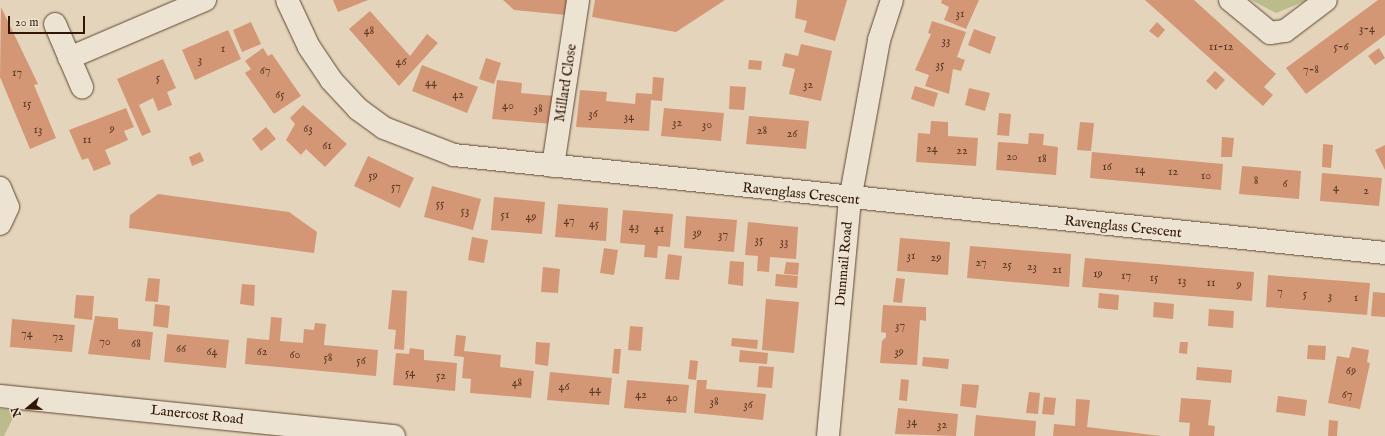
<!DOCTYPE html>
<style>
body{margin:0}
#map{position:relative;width:1385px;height:436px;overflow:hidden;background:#e4d4bb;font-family:"IM FELL English",serif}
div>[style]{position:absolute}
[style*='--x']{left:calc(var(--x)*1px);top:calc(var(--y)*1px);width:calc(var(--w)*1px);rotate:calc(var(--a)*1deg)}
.green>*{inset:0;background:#bcbb8b}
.building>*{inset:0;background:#d49776}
.roads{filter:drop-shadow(0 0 1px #5e4631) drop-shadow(0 0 1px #5e4631)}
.minor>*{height:22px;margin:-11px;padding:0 11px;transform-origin:11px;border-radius:11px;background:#ede3d3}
span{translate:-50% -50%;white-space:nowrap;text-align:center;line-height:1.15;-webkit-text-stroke:4px #ede3d3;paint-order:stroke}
.number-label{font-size:12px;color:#5a3720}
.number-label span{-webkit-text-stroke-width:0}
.street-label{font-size:14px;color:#311703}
.north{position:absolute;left:8px;top:388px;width:40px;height:40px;-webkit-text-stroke:3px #ede3d3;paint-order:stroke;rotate:251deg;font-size:11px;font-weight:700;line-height:16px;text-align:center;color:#311703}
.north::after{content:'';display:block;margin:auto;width:14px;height:18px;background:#311703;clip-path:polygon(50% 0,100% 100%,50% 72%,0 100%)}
.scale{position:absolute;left:8px;top:16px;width:77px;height:18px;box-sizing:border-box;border:2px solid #311703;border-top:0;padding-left:5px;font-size:12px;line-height:14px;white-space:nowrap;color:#311703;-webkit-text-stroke:3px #ede3d3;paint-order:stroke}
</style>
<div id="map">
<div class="green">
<div style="clip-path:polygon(1251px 0,1308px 0,1276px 13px)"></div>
<div style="clip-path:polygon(0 409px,17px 410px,4px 436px,0 436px)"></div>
</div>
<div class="building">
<div style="clip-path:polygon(333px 0,368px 0,338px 12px)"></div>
<div style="clip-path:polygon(503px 0,567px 0,566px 15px,514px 10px)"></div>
<div style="clip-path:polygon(595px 0,725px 0,676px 32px,592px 17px)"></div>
<div style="clip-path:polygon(797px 0,847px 0,835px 41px,804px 32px,807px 21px,795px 18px)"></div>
<div style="clip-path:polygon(942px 0,979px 0,966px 29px,944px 20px,949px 7px,941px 3px)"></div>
<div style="clip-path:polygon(1145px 0,1194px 0,1276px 74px,1264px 87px,1273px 95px,1263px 106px)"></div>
<div style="clip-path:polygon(1378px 0,1385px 0,1385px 35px,1306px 94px,1286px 68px)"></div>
<div style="clip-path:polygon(1px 7px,38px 84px,34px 85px,56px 138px,30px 149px,0 77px)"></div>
<div style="clip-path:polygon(370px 11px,410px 56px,427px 34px,438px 43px,399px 86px,349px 29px)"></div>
<div style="clip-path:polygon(932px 21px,966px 32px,957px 57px,965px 60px,961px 71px,953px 69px,949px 94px,925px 86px,929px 75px,915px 70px,931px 34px,928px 33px)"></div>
<div style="clip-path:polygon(251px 22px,261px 44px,242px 52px,233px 30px)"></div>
<div style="clip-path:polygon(1157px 22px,1165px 30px,1158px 38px,1149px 31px)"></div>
<div style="clip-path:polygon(974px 29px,996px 37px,990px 54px,968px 45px)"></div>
<div style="clip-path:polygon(228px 30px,241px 59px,195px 80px,182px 50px)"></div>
<div style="clip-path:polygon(801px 44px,832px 51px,821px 101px,789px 94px,795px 69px,782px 66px,785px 53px,798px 56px)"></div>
<div style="clip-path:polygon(263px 48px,268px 56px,272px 54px,301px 96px,274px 114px,245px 73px,251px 69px,245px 61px)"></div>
<div style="clip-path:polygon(1379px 48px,1385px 58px,1375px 65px,1368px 56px)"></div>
<div style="clip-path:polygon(486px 58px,501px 63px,494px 84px,479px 79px)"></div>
<div style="clip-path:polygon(163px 59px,176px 88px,167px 92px,172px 105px,158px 111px,153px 98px,139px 105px,151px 132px,142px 136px,117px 79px)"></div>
<div style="clip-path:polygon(749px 60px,762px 61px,761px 70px,748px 69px)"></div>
<div style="clip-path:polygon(422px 65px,478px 87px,467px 113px,412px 91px)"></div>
<div style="clip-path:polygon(1215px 71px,1225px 80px,1216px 90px,1206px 81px)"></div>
<div style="clip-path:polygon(653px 77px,664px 78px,662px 101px,651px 100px,649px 131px,576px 127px,580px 90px,607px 92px,606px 101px,635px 104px,636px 93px,652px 94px)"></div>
<div style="clip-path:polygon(497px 80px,522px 83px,521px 93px,554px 96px,552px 124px,492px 119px)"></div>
<div style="clip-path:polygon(730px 86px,746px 87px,744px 110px,729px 109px)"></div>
<div style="clip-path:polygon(915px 86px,938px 93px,934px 107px,911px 99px)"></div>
<div style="clip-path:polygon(969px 88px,990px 93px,985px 111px,965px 105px)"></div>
<div style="clip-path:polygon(303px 105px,347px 144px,325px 167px,306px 149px,301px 155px,286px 140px,295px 124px,290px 118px)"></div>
<div style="clip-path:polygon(126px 108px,134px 127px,124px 131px,128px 140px,105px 150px,111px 164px,94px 171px,88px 158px,82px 160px,69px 130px)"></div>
<div style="clip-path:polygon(664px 108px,724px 113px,721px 141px,661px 136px)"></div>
<div style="clip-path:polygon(999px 113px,1011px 114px,1009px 136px,997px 135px)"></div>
<div style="clip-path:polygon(749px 116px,809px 121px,806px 149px,746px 144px)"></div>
<div style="clip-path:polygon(931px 121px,948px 122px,948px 136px,978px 138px,976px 166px,916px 162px,918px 133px,930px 134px)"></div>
<div style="clip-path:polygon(1080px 122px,1094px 123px,1091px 151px,1077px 150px)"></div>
<div style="clip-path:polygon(266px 127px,276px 139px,261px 151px,252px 139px)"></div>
<div style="clip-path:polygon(1029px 133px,1044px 134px,1043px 145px,1058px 147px,1056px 175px,996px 170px,998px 142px,1028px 144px)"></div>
<div style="clip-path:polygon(1222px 137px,1234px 138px,1232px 157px,1221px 157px)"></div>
<div style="clip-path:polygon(1323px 144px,1333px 145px,1331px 168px,1322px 167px)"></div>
<div style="clip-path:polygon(1385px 145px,1385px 170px,1375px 150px)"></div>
<div style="clip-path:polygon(200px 152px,204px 161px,192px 166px,189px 157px)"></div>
<div style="clip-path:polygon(1092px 152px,1223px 164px,1221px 190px,1090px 178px)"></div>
<div style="clip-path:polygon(368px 156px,414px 178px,400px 208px,354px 186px)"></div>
<div style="clip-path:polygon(1242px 166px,1301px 171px,1299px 199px,1239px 194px)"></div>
<div style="clip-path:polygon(1322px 173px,1382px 178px,1379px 206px,1320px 201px)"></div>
<div style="clip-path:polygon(432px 186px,481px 199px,473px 230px,424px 217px)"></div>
<div style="clip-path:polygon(158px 194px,289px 212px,317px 232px,314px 253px,129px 228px,130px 215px)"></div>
<div style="clip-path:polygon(494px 197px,545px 202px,542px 234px,491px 230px)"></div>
<div style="clip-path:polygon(558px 204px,608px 208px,606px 241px,555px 237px)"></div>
<div style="clip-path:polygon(623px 210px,673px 214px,670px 247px,658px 246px,657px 258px,644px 257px,645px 245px,620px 243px)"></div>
<div style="clip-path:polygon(686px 216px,737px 220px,734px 252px,684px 248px)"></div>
<div style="clip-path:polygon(748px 222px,798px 227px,796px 259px,770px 257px,769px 272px,757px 271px,758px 256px,745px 255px)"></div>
<div style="clip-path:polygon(472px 237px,488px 240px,484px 263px,468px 260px)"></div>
<div style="clip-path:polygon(900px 238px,950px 242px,948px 275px,897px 271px)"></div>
<div style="clip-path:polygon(970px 246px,1071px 254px,1069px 287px,967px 278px)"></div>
<div style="clip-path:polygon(604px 248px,618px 250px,614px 275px,600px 273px)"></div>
<div style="clip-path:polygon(668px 254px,682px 256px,679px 280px,665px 279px)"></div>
<div style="clip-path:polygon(1085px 258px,1254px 272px,1252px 301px,1082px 287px)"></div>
<div style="clip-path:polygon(730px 261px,744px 262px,743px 286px,728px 284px)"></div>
<div style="clip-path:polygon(786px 262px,799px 263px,798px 275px,784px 274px)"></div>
<div style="clip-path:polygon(543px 267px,560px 269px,558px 293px,541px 292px)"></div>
<div style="clip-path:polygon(776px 274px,798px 276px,797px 288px,775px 286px)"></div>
<div style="clip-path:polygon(1268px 275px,1370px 283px,1367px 315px,1266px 307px)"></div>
<div style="clip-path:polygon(148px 278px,160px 279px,158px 302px,145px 301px)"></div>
<div style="clip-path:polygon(896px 278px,905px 279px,902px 303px,893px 302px)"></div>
<div style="clip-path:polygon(242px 284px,255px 285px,254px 306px,240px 304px)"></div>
<div style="clip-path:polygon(392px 290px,407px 291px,404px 350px,394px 349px,396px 330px,388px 329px)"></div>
<div style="clip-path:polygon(1373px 292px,1385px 293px,1385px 317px,1371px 316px)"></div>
<div style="clip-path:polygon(1099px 293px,1119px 295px,1118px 310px,1098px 308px)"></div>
<div style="clip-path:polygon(76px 295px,94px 296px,92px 320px,74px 318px)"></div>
<div style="clip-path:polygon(766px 299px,799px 302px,794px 353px,762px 350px)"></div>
<div style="clip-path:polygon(1154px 302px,1174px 304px,1173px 319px,1153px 317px)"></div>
<div style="clip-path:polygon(155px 304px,170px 306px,168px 328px,153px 326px)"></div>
<div style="clip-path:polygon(883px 305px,926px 307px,926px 321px,920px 320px,917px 365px,880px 363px,882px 341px,886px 337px,886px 333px,881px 332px)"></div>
<div style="clip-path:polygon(1209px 309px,1234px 311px,1233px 328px,1208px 326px)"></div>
<div style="clip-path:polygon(95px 316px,118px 318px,118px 329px,153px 332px,150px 360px,88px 354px)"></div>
<div style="clip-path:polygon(271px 317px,282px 318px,280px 341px,303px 343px,304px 329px,314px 330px,315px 323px,326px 324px,324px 345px,378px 350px,376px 376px,245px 364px,247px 338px,269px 340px)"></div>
<div style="clip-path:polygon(12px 319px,75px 325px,72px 352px,10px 347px)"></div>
<div style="clip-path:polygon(630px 326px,643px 327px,641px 351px,628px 350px)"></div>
<div style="clip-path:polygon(167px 334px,229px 340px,226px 368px,164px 362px)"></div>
<div style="clip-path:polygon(456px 335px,466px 336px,464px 351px,501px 355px,500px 367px,534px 371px,531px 398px,470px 393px,471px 379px,462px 378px,464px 357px,454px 356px)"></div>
<div style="clip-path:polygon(732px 338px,758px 340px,757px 349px,731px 346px)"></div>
<div style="clip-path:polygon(536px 342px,550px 343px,548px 366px,535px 364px)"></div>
<div style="clip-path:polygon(1180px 342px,1188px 342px,1187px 354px,1179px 353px)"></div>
<div style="clip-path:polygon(1308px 345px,1326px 346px,1325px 360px,1307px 359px)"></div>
<div style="clip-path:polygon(1352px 347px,1369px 350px,1367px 362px,1370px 363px,1360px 409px,1328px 403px,1337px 356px,1349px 358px)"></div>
<div style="clip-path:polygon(410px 348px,424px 350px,424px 360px,457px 363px,455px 391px,393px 385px,396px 353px,409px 354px)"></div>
<div style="clip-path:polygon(614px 349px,621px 349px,619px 374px,612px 373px)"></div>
<div style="clip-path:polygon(740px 350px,768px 353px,767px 364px,739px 362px)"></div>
<div style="clip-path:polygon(923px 357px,949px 359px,948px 369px,922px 366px)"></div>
<div style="clip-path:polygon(690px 360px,698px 361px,696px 380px,688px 379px)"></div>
<div style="clip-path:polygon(759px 366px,774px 367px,772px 388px,757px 387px)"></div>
<div style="clip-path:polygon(1197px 367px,1232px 370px,1231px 383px,1196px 380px)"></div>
<div style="clip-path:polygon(550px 372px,612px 378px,609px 405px,547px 400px)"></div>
<div style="clip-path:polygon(901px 379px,909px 380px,907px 401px,899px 400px)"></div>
<div style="clip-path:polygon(627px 380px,689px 385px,686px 413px,624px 408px)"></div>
<div style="clip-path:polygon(697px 380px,707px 380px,706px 389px,766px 394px,763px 420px,694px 413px)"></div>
<div style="clip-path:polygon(962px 384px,979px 385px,976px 408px,960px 406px)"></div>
<div style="clip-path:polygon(1029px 392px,1040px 393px,1038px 414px,1026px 413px)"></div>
<div style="clip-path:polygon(1278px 396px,1307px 400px,1305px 416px,1276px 412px)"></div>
<div style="clip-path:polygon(1044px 397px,1056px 398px,1054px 415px,1042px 414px)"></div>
<div style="clip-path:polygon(1181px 398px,1211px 400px,1208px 425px,1215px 426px,1214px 436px,1189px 436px,1190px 423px,1179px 422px)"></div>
<div style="clip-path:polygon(1076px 399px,1090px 400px,1087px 427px,1161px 436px,1053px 436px,1054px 424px,1075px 426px)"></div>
<div style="clip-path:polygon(898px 408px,958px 414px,956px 436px,895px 434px)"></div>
<div style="clip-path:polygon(976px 415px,1036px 421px,1035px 436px,974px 436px)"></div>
<div style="clip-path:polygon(1329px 420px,1338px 421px,1337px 436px,1328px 436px)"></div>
</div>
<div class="roads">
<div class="minor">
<div style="--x:287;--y:0;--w:52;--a:64.9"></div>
<div style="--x:309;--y:47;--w:40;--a:56"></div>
<div style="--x:331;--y:80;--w:40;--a:47"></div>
<div style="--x:358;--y:109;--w:32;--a:36"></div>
<div style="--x:384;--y:128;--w:75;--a:21.1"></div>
<div style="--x:454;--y:155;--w:936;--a:6.01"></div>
<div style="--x:1230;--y:0;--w:52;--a:39.5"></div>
<div style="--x:1270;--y:33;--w:15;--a:-8"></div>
<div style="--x:1285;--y:31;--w:51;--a:-37.1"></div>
<div style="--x:55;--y:24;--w:69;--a:66.8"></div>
<div style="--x:69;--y:58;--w:148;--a:-23.1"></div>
<div style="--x:553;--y:166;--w:168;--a:-81.4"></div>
<div style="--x:0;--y:224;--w:19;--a:-65"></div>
<div style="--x:8;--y:207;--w:21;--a:-113"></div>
<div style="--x:0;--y:396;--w:396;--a:5.8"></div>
<div style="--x:828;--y:436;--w:237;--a:-84.7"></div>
<div style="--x:850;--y:200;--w:163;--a:-79.7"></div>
<div style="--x:879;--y:40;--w:42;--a:-72"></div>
</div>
</div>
<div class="number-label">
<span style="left:960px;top:14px">31</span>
<span style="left:1367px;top:29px">3-4</span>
<span style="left:369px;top:31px">48</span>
<span style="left:946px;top:41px">33</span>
<span style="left:1221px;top:47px">11-12</span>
<span style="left:1341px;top:47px">5-6</span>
<span style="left:223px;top:49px">1</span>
<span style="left:200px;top:60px">3</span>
<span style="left:401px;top:62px">46</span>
<span style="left:940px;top:65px">35</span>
<span style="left:1311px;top:70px">7-8</span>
<span style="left:265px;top:71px">67</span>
<span style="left:17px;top:73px">17</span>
<span style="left:158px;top:78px">5</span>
<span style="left:431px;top:83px">44</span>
<span style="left:808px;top:85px">32</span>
<span style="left:280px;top:95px">65</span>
<span style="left:458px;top:95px">42</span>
<span style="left:27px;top:104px">15</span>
<span style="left:508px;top:106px">40</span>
<span style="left:538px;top:109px">38</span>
<span style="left:593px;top:114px">36</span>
<span style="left:629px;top:117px">34</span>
<span style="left:677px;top:123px">32</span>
<span style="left:707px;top:125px">30</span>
<span style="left:112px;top:129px">9</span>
<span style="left:308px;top:129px">63</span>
<span style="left:38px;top:130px">13</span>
<span style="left:762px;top:131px">28</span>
<span style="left:792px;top:134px">26</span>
<span style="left:87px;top:140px">11</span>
<span style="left:327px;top:146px">61</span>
<span style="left:932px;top:149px">24</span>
<span style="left:962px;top:151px">22</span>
<span style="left:1012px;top:157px">20</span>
<span style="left:1042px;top:159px">18</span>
<span style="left:1107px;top:167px">16</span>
<span style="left:1140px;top:170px">14</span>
<span style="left:1173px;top:172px">12</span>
<span style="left:373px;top:176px">59</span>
<span style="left:1206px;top:176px">10</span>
<span style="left:1256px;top:181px">8</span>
<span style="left:1285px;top:184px">6</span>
<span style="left:396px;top:187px">57</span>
<span style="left:1336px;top:188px">4</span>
<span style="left:1366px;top:191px">2</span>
<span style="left:440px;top:204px">55</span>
<span style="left:465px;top:211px">53</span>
<span style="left:505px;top:215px">51</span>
<span style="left:531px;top:217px">49</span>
<span style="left:569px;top:221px">47</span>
<span style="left:594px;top:224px">45</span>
<span style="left:634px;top:227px">43</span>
<span style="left:659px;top:229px">41</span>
<span style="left:697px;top:233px">39</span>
<span style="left:723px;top:235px">37</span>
<span style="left:759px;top:240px">35</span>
<span style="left:784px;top:242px">33</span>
<span style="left:911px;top:256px">31</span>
<span style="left:936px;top:258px">29</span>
<span style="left:981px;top:263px">27</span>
<span style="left:1007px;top:265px">25</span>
<span style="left:1032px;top:267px">23</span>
<span style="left:1057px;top:270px">21</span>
<span style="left:1098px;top:274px">19</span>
<span style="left:1126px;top:276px">17</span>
<span style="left:1154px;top:278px">15</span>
<span style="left:1182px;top:281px">13</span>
<span style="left:1211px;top:283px">11</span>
<span style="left:1239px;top:285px">9</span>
<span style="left:1280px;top:292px">7</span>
<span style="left:1305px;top:294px">5</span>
<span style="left:1330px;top:296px">3</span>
<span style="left:1356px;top:298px">1</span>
<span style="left:900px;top:326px">37</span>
<span style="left:27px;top:334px">74</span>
<span style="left:58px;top:337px">72</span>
<span style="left:105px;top:342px">70</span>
<span style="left:136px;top:344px">68</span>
<span style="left:181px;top:349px">66</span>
<span style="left:212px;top:352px">64</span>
<span style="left:262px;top:352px">62</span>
<span style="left:899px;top:352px">39</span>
<span style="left:295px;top:355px">60</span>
<span style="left:328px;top:358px">58</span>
<span style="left:361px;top:361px">56</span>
<span style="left:1351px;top:371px">69</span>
<span style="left:410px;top:373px">54</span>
<span style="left:441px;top:376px">52</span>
<span style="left:517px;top:383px">48</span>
<span style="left:564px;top:387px">46</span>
<span style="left:595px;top:390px">44</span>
<span style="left:641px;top:395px">42</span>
<span style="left:1347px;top:395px">67</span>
<span style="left:672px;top:398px">40</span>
<span style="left:714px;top:402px">38</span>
<span style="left:748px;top:405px">36</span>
<span style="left:912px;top:422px">34</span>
<span style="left:942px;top:425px">32</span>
</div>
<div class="street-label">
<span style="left:566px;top:83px;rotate:-81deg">Millard Close</span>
<span style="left:801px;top:194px;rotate:6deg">Ravenglass Crescent</span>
<span style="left:1123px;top:227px;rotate:6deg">Ravenglass Crescent</span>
<span style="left:844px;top:264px;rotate:-85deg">Dunmail Road</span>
<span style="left:197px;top:415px;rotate:6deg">Lanercost Road</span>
</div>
<div class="north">N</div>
<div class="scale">20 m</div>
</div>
